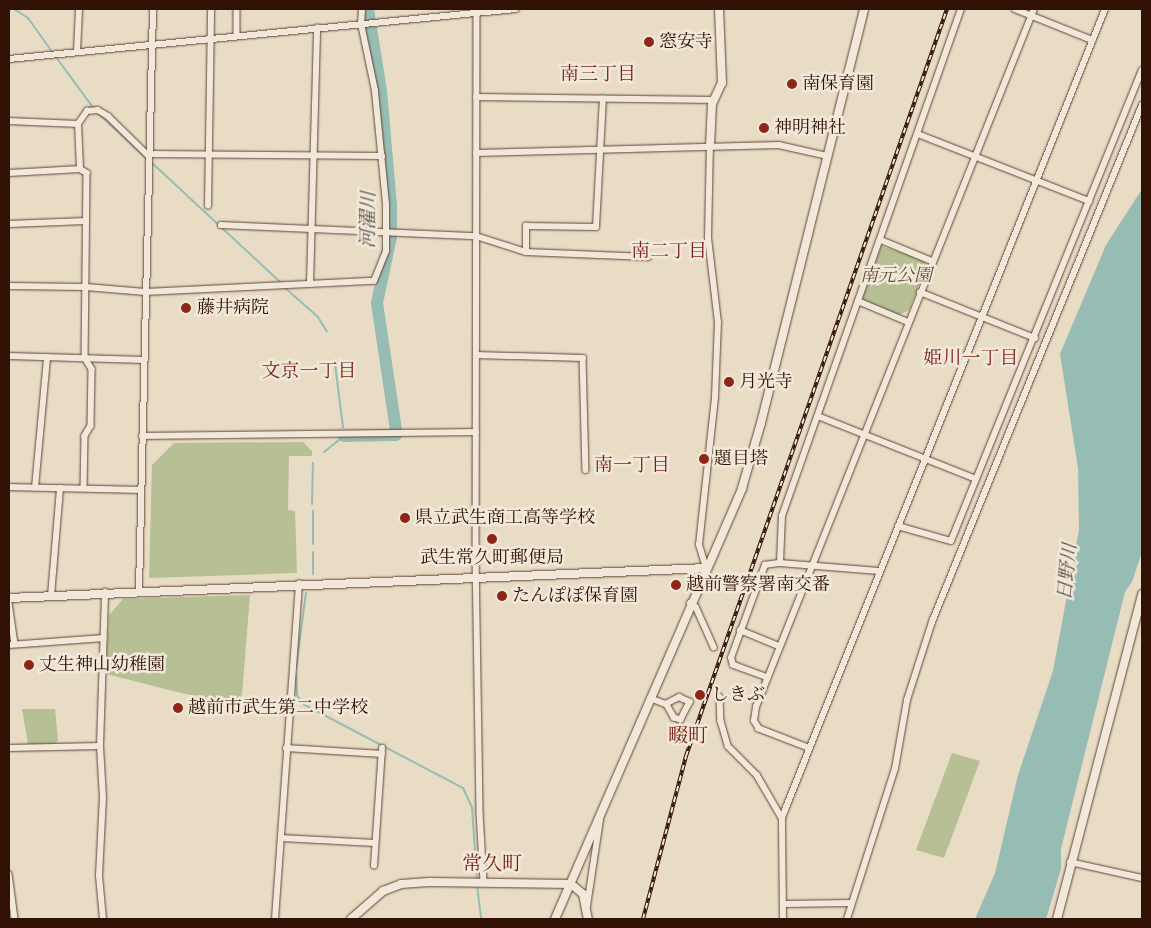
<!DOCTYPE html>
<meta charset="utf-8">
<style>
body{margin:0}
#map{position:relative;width:1151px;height:928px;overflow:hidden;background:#e9dcc4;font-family:"Libre Bodoni","Noto Serif JP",serif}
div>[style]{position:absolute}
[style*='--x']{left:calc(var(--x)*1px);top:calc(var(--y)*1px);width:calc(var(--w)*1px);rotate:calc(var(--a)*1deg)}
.green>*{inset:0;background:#b6c094}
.water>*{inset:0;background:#97bcb4}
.stream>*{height:2px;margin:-1px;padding:0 1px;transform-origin:1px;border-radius:1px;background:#97bcb4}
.river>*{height:12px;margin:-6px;padding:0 6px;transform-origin:6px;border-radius:6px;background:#97bcb4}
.roads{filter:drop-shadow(0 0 1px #5e4433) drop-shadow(0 0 1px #5e4433)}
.street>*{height:5.5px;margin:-2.75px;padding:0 2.75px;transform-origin:2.75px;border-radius:2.75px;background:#f1e8d9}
.secondary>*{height:8px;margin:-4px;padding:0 4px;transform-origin:4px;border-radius:4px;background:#f1e8d9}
.rail>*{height:4px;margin-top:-2px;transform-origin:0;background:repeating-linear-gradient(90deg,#f1e8d9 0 5.5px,#301103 0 11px);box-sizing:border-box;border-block:1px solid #301103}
.dots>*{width:14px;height:14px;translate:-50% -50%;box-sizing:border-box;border:2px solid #f1e8d9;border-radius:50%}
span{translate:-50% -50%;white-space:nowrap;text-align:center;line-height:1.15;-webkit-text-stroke:5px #f1e8d9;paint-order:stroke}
.poi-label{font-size:18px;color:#301103}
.left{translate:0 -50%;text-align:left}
.park-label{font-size:18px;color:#5f4e36;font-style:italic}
.neighbourhood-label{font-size:19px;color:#7a1f14}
.water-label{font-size:19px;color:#544d41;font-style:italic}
.quarter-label{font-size:20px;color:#7a1f14}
.frame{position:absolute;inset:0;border:10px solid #301103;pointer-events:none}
</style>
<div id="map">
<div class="green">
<div style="clip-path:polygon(881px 246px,923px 260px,927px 265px,909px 310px,899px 315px,864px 300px,862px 296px)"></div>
<div style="clip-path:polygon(303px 442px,312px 451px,312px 456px,289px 456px,288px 510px,295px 511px,297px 573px,149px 578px,152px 465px,174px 443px)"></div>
<div style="clip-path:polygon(250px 595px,242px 695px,236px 703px,229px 705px,106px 674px,109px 615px,123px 599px)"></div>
<div style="clip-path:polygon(22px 709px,55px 709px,58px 740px,55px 744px,28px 744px)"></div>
<div style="clip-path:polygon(952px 753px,980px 761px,944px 858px,916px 850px)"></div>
</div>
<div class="water">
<div style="clip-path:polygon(1142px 189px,1142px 552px,1132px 582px,1125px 592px,1061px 849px,1061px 869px,1047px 916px,1045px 919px,975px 919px,995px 873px,1018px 775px,1053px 671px,1079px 530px,1078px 468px,1060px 354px,1106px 245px)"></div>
</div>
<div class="stream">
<div style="--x:14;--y:9;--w:17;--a:33"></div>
<div style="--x:28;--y:18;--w:43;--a:54.5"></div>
<div style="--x:56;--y:57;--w:64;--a:53.8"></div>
<div style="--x:98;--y:113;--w:67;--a:43.2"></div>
<div style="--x:151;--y:162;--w:178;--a:42.9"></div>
<div style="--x:284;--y:287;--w:45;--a:41.4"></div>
<div style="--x:318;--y:317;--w:17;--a:59"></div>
<div style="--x:335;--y:364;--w:64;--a:82.8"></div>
<div style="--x:324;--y:452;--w:26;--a:-39"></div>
<div style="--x:312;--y:504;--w:41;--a:-88.6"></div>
<div style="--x:313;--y:511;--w:33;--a:90"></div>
<div style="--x:313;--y:552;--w:22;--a:90"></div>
<div style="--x:296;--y:668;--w:76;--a:-82.4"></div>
<div style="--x:296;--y:674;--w:21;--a:87"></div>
<div style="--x:297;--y:695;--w:11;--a:56"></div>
<div style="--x:303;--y:704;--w:181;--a:27.7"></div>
<div style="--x:463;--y:788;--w:21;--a:65"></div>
<div style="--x:472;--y:807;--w:73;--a:86.1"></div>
<div style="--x:477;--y:885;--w:34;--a:83"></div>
</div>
<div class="river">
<div style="--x:368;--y:9;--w:83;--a:81"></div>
<div style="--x:381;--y:91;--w:115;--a:85"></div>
<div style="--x:391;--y:206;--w:31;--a:90"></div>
<div style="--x:391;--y:237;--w:67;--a:102"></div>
<div style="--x:377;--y:303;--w:128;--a:81.5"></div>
<div style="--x:344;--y:436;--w:52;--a:-1.1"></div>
</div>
<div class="roads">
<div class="street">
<div style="--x:237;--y:9;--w:27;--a:90"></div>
<div style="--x:477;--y:9;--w:547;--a:90.1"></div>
<div style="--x:476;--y:556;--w:257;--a:89.1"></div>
<div style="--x:480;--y:813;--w:69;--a:86.7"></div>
<div style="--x:1015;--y:9;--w:83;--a:21.9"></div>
<div style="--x:77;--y:52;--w:43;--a:-87.3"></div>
<div style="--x:9;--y:59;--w:509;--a:-5.63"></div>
<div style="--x:476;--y:97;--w:238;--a:0.7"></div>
<div style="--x:9;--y:121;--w:69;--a:2.5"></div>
<div style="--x:918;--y:134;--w:184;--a:21.4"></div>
<div style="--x:476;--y:153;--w:303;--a:-1.5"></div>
<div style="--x:779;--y:145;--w:50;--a:12.7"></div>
<div style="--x:149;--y:154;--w:233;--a:0.5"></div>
<div style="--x:80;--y:169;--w:45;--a:-92.5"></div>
<div style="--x:78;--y:124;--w:16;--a:-55"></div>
<div style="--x:87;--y:111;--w:11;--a:-5"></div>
<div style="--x:98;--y:110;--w:12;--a:31"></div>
<div style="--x:108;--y:116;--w:57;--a:44.3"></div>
<div style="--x:9;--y:173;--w:71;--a:-3.2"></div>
<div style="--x:80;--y:169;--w:8;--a:30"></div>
<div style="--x:87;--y:173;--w:185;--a:90.6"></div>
<div style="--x:85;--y:358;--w:13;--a:58"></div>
<div style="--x:92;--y:369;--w:57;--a:91"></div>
<div style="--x:91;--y:426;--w:12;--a:121"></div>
<div style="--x:85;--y:436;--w:52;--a:91.1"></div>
<div style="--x:208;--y:206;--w:197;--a:-89.1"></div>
<div style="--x:9;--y:224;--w:77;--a:-2.2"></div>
<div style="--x:221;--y:225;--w:255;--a:2.5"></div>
<div style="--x:476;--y:236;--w:52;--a:17.7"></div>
<div style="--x:526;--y:252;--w:122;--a:2.3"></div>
<div style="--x:881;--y:240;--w:55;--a:22.4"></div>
<div style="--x:526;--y:252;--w:26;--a:-90"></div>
<div style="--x:526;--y:226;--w:70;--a:0.8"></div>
<div style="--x:596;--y:227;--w:128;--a:-86.9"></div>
<div style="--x:310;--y:284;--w:256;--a:-88.4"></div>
<div style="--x:9;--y:286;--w:77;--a:0.7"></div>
<div style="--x:86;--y:287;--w:59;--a:4.8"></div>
<div style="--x:145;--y:292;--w:229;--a:-2.8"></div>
<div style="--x:374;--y:281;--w:32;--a:-68"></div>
<div style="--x:386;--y:251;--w:47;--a:-90"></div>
<div style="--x:386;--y:204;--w:114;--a:-95.6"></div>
<div style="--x:375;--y:91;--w:68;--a:-101.8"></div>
<div style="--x:361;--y:24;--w:15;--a:-86"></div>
<div style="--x:920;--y:292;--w:124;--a:21.8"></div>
<div style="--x:858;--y:301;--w:54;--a:22.8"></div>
<div style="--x:476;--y:355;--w:107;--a:1.6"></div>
<div style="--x:583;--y:358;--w:112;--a:88.5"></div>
<div style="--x:9;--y:356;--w:135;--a:1.7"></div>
<div style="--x:818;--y:416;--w:170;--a:21.7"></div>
<div style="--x:142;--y:436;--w:334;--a:-0.7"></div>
<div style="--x:9;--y:487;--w:132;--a:1.3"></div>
<div style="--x:35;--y:488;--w:131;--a:-84.7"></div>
<div style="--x:898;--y:526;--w:55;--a:15.8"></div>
<div style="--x:951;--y:541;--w:508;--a:-67.93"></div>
<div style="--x:780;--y:563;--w:47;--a:-87.6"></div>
<div style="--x:782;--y:516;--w:538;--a:-70.55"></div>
<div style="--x:706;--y:568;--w:24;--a:-107"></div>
<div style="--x:699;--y:545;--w:149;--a:-83.8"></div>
<div style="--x:715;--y:397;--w:74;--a:-87.7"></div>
<div style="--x:718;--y:323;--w:86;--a:-96.7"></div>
<div style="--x:708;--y:238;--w:92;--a:-88.8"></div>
<div style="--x:139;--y:590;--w:581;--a:-88.62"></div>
<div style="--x:51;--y:596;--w:108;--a:-85.2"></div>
<div style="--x:9;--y:603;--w:41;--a:81.7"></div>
<div style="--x:690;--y:603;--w:7;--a:34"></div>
<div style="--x:696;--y:607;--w:44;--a:65.8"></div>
<div style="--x:740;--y:630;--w:42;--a:22.3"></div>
<div style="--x:9;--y:645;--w:95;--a:-4.2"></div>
<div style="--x:768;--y:678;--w:37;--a:-160"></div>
<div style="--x:733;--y:665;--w:7;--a:-106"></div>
<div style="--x:731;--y:658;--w:99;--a:-69.9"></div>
<div style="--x:765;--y:565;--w:15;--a:-8"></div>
<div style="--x:780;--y:563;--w:99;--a:4.6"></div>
<div style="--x:679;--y:697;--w:12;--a:24"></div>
<div style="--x:690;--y:702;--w:20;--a:117"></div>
<div style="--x:681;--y:720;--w:7;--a:-164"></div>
<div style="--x:674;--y:718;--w:16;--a:-120"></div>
<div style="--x:666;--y:704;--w:15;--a:-28"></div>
<div style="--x:720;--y:697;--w:24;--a:88"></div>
<div style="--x:721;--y:721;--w:26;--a:74"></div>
<div style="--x:728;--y:746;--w:41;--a:45"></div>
<div style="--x:757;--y:775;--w:50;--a:59.8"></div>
<div style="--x:650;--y:698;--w:17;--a:21"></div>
<div style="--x:9;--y:748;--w:91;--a:-1.3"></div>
<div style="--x:286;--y:748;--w:96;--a:3.6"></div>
<div style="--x:808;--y:748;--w:53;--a:-158.8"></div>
<div style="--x:759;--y:729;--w:9;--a:-122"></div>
<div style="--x:754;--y:721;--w:14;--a:-82"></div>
<div style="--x:756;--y:707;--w:751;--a:-68.28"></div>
<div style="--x:281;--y:838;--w:94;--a:3"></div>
<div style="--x:1070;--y:862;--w:74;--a:12.5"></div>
<div style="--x:374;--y:866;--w:118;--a:-86.1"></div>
<div style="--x:9;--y:874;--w:45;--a:82.4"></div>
<div style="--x:784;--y:904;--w:67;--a:-0.9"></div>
<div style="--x:587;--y:906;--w:87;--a:-81.4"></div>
<div style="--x:103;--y:919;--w:43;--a:-95.3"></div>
<div style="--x:99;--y:876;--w:78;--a:-87.1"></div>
<div style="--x:103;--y:798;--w:52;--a:-93.3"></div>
<div style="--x:100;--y:746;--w:154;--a:-88.1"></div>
<div style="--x:275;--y:919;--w:336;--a:-85.9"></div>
<div style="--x:783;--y:919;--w:101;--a:-90.6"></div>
<div style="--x:782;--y:818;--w:9;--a:-69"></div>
<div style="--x:785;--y:810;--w:863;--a:-68.22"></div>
<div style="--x:847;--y:919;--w:157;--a:-72.3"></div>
<div style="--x:895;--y:769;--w:70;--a:-80.1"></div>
<div style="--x:907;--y:700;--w:82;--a:-72.2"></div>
<div style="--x:932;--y:622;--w:558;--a:-67.89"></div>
</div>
<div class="secondary">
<div style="--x:710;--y:146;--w:42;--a:-87.3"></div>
<div style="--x:712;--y:104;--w:23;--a:-65"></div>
<div style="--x:722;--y:83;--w:74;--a:-92.3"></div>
<div style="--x:9;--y:598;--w:698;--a:-2.46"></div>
<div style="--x:351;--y:919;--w:43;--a:-41.2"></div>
<div style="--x:383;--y:891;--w:19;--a:-21"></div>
<div style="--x:401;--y:884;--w:28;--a:-4"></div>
<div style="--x:429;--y:882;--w:142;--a:0.8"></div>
<div style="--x:571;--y:884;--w:16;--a:40"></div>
<div style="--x:583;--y:894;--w:25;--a:79"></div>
<div style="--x:555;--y:919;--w:470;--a:-66.5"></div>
<div style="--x:742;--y:488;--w:68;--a:-73.7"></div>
<div style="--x:761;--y:423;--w:427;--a:-76"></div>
<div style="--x:1057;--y:919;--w:336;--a:-75.3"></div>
</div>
</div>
<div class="rail">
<div style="--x:643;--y:919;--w:169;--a:-75.2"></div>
<div style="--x:686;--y:756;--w:791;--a:-70.74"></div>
</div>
<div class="dots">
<div style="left:649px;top:42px;background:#8f2418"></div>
<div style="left:792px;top:84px;background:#8f2418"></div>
<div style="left:764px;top:128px;background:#8f2418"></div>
<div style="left:186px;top:308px;background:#8f2418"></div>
<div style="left:729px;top:382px;background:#8f2418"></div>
<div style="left:704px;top:459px;background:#8f2418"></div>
<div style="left:405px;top:518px;background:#8f2418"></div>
<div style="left:492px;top:539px;background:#8f2418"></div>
<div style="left:676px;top:585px;background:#8f2418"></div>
<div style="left:502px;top:596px;background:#8f2418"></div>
<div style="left:29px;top:665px;background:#8f2418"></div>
<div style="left:700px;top:695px;background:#8f2418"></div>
<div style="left:178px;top:708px;background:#8f2418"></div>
</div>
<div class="poi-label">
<span class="left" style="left:659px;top:42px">窓安寺</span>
<span class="left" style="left:802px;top:84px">南保育園</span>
<span class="left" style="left:774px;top:128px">神明神社</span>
<span class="left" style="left:197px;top:308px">藤井病院</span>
<span class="left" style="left:739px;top:382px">月光寺</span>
<span class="left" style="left:714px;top:459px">題目塔</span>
<span class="left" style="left:415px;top:518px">県立武生商工高等学校</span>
<span style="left:492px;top:558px">武生常久町郵便局</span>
<span class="left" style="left:686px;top:585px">越前警察署南交番</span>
<span class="left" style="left:512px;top:596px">たんぽぽ保育園</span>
<span class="left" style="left:39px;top:665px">丈生神山幼稚園</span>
<span class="left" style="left:711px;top:695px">しきぶ</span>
<span class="left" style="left:188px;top:708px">越前市武生第二中学校</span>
</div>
<div class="park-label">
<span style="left:896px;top:276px">南元公園</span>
</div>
<div class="neighbourhood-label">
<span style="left:598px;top:75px">南三丁目</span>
<span style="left:669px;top:252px">南二丁目</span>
<span style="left:971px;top:359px">姫川一丁目</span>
<span style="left:309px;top:372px">文京一丁目</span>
<span style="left:632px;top:466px">南一丁目</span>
</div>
<div class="water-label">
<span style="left:369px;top:220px;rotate:-89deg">河濯川</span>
<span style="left:1068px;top:572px;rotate:-84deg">日野川</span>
</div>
<div class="quarter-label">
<span style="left:688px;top:736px">畷町</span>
<span style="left:492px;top:864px">常久町</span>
</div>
<div class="frame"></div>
</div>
